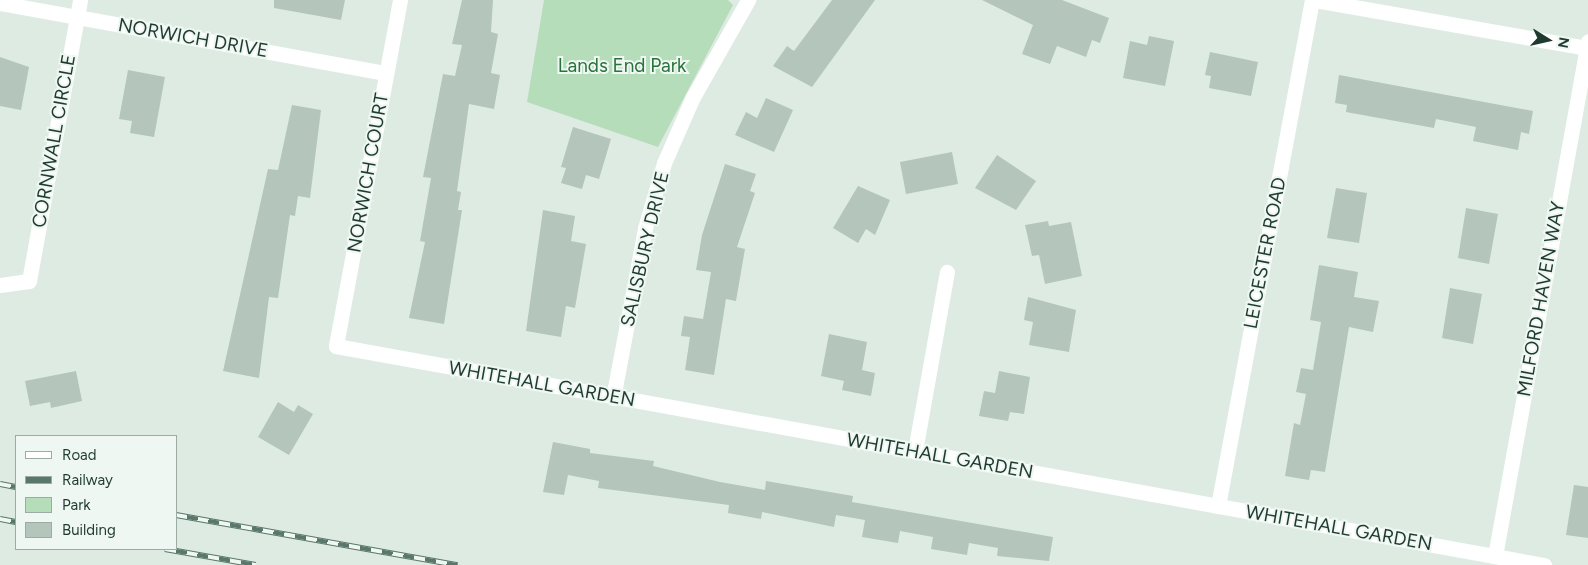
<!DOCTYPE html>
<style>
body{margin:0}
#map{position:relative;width:1588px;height:565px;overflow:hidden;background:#deebe3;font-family:Figtree,sans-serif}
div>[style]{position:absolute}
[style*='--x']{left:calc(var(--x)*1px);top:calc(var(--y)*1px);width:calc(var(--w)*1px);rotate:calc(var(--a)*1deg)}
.green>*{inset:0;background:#b6ddba}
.building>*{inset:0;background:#b4c5bc}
.minor>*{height:15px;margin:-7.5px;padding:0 7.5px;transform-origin:7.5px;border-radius:7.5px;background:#fff}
.rail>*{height:5.5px;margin-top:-2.75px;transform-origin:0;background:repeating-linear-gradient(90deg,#eff7f2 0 11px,#59776a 0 22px);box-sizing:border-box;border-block:1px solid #59776a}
span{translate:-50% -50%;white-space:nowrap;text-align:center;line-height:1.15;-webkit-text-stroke:4px #eff7f2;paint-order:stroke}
.street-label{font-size:19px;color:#1f3b2f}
.park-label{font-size:19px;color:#287339}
.legend{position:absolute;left:15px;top:435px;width:162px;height:115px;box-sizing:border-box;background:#eff7f2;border:1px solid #9caca4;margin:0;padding:6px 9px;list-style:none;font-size:15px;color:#1f3b2f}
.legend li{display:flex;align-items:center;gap:10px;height:25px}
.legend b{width:25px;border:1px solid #9caca4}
.north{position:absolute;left:1523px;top:15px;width:50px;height:50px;-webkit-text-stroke:4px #eff7f2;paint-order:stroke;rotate:100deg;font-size:14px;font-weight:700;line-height:20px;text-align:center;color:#1f3b2f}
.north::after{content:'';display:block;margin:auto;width:18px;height:22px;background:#1f3b2f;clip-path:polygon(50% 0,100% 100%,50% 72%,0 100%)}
</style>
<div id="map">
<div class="green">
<div style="clip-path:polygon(544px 0,728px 0,733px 5px,658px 147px,527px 102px)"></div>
</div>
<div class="building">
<div style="clip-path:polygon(274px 0,345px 0,341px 20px,274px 8px)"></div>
<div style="clip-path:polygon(462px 0,493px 0,491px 32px,498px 34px,491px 73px,500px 75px,494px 109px,469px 104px,457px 191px,461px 192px,458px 210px,462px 210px,444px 324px,409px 318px,425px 242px,420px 241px,431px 178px,423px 177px,443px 74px,455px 76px,462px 45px,452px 44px)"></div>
<div style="clip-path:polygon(832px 0,875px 0,812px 87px,773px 66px,787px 46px,794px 51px)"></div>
<div style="clip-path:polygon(982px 0,1062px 0,1109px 18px,1100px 43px,1092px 40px,1086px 57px,1057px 46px,1050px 64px,1022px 54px,1033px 25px)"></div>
<div style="clip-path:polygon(1149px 36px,1174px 41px,1165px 86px,1123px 78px,1130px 41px,1147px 45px)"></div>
<div style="clip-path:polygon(1210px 52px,1258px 62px,1251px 96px,1209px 88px,1211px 76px,1205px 75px)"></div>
<div style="clip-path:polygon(0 57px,29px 67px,21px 110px,0 106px)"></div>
<div style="clip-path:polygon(128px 70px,165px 77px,154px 137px,130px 133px,132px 121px,119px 119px)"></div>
<div style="clip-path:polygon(1339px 75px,1533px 111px,1529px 134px,1521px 132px,1518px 150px,1473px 141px,1476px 127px,1436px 119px,1434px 128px,1346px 112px,1347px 105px,1335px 103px)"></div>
<div style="clip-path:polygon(766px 98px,793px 110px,774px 152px,735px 135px,746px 112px,757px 118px)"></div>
<div style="clip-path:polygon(292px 105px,321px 110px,310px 198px,298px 196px,295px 216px,290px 215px,278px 298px,269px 297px,259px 378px,223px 371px,268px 169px,278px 170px)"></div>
<div style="clip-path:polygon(573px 127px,611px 139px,599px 179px,586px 175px,582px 189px,561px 183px,566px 168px,561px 167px)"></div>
<div style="clip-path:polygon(952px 152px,958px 184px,906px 194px,900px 162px)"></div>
<div style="clip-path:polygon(997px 155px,1036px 181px,1016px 210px,975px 188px)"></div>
<div style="clip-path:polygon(725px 164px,756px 174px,750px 191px,755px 193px,737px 247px,745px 249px,736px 301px,726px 299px,714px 375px,685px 370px,690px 337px,681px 336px,684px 316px,703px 319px,711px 272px,696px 270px,702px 235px)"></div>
<div style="clip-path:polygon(858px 186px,890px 200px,875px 235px,866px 229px,858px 243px,833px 228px)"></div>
<div style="clip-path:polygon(1336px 188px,1367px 193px,1359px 243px,1327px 238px)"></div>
<div style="clip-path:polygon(1466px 208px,1498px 214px,1489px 264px,1458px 258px)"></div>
<div style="clip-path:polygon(543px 210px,575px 216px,571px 241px,586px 244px,575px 308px,566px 306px,561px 337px,526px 331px)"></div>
<div style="clip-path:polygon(1048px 221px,1049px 226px,1071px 222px,1082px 276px,1045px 284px,1039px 255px,1032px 256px,1025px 225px)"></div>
<div style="clip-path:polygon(1319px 265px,1358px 272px,1354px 297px,1379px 301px,1373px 332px,1349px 327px,1325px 472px,1311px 470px,1309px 480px,1285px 476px,1294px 423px,1300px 425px,1306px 394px,1296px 392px,1301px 368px,1313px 370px,1321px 322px,1310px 320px)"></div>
<div style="clip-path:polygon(1450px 288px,1482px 294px,1473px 344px,1442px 338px)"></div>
<div style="clip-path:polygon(1028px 297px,1076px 310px,1069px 352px,1029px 345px,1033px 322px,1024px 320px)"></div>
<div style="clip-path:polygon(829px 334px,867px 342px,862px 370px,875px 373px,871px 396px,842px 390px,844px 381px,821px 376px)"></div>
<div style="clip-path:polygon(76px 371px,82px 401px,51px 408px,50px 402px,30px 406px,25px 381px)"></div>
<div style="clip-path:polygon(999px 371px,1030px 377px,1024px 414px,1010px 412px,1008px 421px,979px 416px,984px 391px,995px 393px)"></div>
<div style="clip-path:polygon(278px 402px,294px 412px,298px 405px,313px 414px,289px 455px,258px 437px)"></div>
<div style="clip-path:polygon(553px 442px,590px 449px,590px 453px,654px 461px,653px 466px,720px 482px,765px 490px,766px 481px,853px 496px,852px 502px,1053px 537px,1049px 561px,997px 556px,998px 548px,969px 543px,967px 555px,931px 549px,933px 537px,900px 531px,898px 543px,862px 537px,865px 520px,836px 515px,834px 527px,762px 512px,761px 519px,728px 513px,729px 505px,598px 488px,599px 481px,568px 475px,564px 495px,543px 492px)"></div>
<div style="clip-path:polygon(1574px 485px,1588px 487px,1588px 538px,1566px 535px)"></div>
</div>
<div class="minor">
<div style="--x:400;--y:0;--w:352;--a:100.5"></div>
<div style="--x:336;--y:346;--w:1228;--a:10.28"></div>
<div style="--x:1315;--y:0;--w:277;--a:10"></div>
<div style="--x:0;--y:3;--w:392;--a:10.3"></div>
<div style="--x:0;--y:285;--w:29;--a:-8"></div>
<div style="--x:29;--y:281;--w:286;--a:-79.7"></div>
<div style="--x:613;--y:398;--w:173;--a:-79.3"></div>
<div style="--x:645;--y:228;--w:68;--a:-73.7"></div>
<div style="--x:664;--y:163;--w:72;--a:-66.3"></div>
<div style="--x:693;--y:97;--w:112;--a:-60.4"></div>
<div style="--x:915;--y:451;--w:182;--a:-79.9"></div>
<div style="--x:1218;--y:506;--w:515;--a:-79.48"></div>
<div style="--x:1495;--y:556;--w:523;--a:-79.76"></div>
</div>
<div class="rail">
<div style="--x:0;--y:484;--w:16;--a:11"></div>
<div style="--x:176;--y:515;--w:286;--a:10.1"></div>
<div style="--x:0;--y:519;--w:16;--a:11"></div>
<div style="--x:165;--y:549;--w:92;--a:10"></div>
</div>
<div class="street-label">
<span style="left:193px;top:38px;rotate:10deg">NORWICH DRIVE</span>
<span style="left:54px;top:141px;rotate:-80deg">CORNWALL CIRCLE</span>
<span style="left:368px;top:173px;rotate:-80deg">NORWICH COURT</span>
<span style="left:645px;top:249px;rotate:-77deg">SALISBURY DRIVE</span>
<span style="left:1265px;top:253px;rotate:-79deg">LEICESTER ROAD</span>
<span style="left:1541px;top:299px;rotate:-80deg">MILFORD HAVEN WAY</span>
<span style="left:542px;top:384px;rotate:10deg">WHITEHALL GARDEN</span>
<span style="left:940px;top:456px;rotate:10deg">WHITEHALL GARDEN</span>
<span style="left:1339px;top:528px;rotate:10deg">WHITEHALL GARDEN</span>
</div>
<div class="park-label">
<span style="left:622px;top:66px">Lands End Park</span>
</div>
<ul class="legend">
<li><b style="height:6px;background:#fff"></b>Road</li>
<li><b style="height:6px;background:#59776a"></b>Railway</li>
<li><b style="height:14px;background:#b6ddba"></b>Park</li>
<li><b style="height:14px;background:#b4c5bc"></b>Building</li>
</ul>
<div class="north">N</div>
</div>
